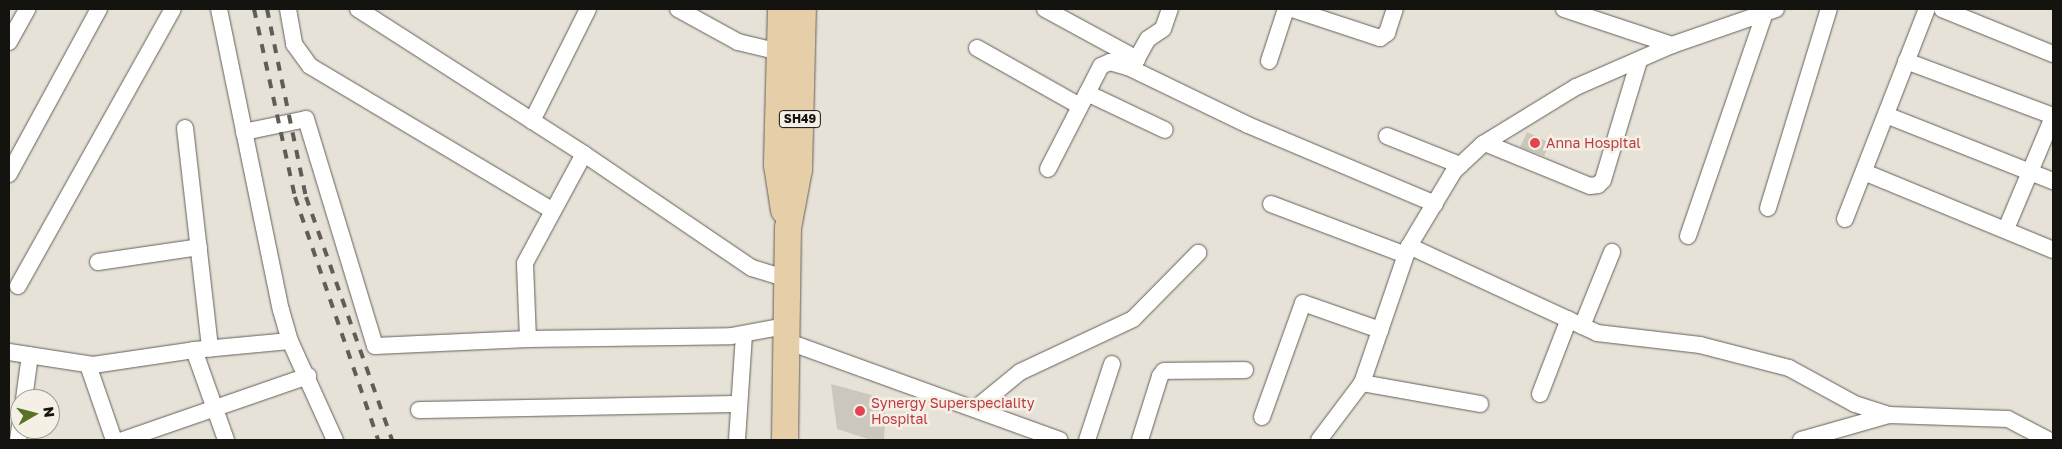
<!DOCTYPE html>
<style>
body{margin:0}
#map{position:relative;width:2062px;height:449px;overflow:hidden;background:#e7e2d8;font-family:"Golos Text",sans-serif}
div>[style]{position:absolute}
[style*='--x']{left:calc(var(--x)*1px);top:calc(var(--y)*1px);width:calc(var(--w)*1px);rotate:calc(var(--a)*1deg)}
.building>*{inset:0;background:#cbc7bd}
.roads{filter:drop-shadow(0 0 1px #646057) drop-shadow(0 0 1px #646057)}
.minor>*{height:16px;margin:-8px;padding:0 8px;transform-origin:8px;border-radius:8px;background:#fff}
.primary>*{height:26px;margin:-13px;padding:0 13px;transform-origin:13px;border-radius:13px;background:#e5cea8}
.rail>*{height:4px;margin-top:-2px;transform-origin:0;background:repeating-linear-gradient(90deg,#5f5d57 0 9px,transparent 0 18px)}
.dots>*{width:14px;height:14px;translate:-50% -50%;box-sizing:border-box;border:2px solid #f4f0e6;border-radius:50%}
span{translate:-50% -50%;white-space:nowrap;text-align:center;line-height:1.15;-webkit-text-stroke:5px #f4f0e6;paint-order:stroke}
.shield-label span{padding:1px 4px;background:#f4f0e6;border:1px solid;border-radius:4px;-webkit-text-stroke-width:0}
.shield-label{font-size:12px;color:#14130f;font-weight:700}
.health-label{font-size:14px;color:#be3a42}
.left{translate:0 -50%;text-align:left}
.frame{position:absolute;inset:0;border:10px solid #14130f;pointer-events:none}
.north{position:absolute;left:10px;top:389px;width:50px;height:50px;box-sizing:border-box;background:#f4f0e6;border:1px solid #9a9890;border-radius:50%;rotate:82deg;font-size:14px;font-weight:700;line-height:20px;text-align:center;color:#14130f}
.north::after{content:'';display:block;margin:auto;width:18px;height:22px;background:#587123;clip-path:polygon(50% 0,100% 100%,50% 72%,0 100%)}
</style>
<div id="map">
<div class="building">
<div style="clip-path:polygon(1527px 132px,1550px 143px,1544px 156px,1520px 147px)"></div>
<div style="clip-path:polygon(831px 384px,886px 399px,884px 440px,871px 440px,837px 429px)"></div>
</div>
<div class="roads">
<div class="minor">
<div style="--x:219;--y:9;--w:307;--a:78.4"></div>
<div style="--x:281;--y:310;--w:32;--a:74"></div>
<div style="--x:290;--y:341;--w:109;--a:65.6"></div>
<div style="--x:288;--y:9;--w:36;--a:80"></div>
<div style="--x:294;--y:44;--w:27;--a:54"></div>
<div style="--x:310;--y:66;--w:282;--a:30.8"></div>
<div style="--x:358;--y:9;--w:269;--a:32.7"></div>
<div style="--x:584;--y:154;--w:203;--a:34.2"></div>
<div style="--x:752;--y:268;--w:37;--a:17"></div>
<div style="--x:678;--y:9;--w:68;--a:28.8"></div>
<div style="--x:738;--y:42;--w:43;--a:13.4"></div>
<div style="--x:1045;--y:9;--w:105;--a:28.5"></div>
<div style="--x:1292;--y:9;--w:93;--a:18.2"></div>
<div style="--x:1380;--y:38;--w:9;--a:-36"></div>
<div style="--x:1387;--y:33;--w:25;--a:-72"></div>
<div style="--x:1564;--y:9;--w:114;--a:18.4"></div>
<div style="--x:1942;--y:9;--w:120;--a:22.1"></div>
<div style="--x:9;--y:42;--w:38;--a:-61"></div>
<div style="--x:977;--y:48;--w:118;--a:29.4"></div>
<div style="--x:1269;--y:61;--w:55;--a:-71.9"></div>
<div style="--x:1906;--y:61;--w:157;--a:20.5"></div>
<div style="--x:1128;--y:67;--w:133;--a:25.8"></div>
<div style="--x:1248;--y:125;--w:203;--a:22.9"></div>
<div style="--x:1087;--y:93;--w:86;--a:25.4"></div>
<div style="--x:1886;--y:115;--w:180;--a:21.6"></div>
<div style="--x:532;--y:121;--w:125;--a:-63.4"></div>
<div style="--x:185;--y:128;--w:222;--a:83.5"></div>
<div style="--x:244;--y:132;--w:63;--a:-11.8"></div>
<div style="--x:306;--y:119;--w:237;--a:73.1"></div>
<div style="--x:375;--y:346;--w:153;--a:-2.6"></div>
<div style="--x:528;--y:339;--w:203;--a:-0.8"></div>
<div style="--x:731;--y:336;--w:56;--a:-10.3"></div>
<div style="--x:1387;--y:136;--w:79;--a:21.7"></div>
<div style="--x:1485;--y:143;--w:113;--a:22.3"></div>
<div style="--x:1590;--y:186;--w:8;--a:-7"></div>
<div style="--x:1598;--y:185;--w:7;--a:-45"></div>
<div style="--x:1603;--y:180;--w:124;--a:-73.2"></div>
<div style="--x:1048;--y:169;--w:116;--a:-62.8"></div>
<div style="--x:1101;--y:66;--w:10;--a:-24"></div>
<div style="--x:1110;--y:62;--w:19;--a:16"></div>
<div style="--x:1128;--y:67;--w:9;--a:-36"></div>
<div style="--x:1135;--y:62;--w:26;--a:-61"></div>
<div style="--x:1148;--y:39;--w:18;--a:-34"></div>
<div style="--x:1163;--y:29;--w:21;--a:-71"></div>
<div style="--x:1864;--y:172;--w:204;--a:22.4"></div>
<div style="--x:9;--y:174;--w:188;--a:-61.4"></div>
<div style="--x:1271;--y:204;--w:144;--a:20.7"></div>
<div style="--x:1768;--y:208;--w:208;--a:-73"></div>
<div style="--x:1845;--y:219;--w:225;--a:-68.7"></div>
<div style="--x:2006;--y:229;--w:121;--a:-67.2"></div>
<div style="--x:1688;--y:236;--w:240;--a:-71"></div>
<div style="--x:1409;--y:246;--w:207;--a:24.8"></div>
<div style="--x:1597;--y:333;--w:104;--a:6.6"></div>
<div style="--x:1700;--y:345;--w:92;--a:14.5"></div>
<div style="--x:1789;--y:368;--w:75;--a:28.6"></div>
<div style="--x:1855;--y:404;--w:36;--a:18"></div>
<div style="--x:1889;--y:415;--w:119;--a:1.9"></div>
<div style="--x:2008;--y:419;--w:45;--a:27.7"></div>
<div style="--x:98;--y:262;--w:102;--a:-8.4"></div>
<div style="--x:18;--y:286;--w:317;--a:-60.8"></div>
<div style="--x:1582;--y:326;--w:80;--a:-67.9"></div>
<div style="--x:528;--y:339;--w:76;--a:-92.3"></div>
<div style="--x:525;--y:263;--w:124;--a:-61.6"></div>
<div style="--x:786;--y:341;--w:291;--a:19.9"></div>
<div style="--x:194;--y:350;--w:96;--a:70.4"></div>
<div style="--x:9;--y:352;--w:85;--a:8.8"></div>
<div style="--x:93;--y:365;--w:102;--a:-8.4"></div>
<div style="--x:194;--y:350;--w:96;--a:-5.4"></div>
<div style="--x:88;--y:365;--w:79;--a:70.9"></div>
<div style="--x:1362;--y:383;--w:120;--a:10.1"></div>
<div style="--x:1540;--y:394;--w:80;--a:-68.9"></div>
<div style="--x:24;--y:399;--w:44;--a:-82.2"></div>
<div style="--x:975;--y:409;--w:58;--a:-39.4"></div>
<div style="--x:1020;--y:372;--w:125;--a:-25.1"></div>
<div style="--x:1133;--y:319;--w:93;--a:-45.4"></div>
<div style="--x:419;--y:410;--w:320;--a:-1.1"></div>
<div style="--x:1262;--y:417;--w:121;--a:-70.2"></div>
<div style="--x:1303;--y:303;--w:82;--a:19.3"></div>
<div style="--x:18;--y:440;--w:15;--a:-82"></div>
<div style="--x:123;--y:440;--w:196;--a:-19.1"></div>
<div style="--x:737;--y:440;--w:105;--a:-86.2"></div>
<div style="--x:1087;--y:440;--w:80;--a:-71.8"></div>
<div style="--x:1140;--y:440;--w:67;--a:-72.6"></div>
<div style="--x:1160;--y:376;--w:6;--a:-51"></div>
<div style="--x:1164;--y:371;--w:81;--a:-0.7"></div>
<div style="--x:1319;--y:440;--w:71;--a:-53"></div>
<div style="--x:1362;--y:383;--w:145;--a:-71.1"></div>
<div style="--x:1409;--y:246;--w:87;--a:-59"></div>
<div style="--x:1454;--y:171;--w:40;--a:-43"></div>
<div style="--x:1483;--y:144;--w:109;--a:-31.5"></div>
<div style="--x:1576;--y:87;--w:105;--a:-23.6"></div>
<div style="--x:1672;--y:45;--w:110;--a:-19.1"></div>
<div style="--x:1801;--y:440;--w:91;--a:-15.9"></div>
</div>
<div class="primary">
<div style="--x:781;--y:9;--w:156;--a:91.5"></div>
<div style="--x:777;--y:165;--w:46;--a:81.2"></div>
<div style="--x:785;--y:440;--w:212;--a:-89.2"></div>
<div style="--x:788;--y:228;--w:60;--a:-79.4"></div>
<div style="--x:799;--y:169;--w:160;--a:-88.6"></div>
</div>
</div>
<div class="rail">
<div style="--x:254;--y:9;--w:192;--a:77.7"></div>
<div style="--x:295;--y:197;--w:257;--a:71.1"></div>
<div style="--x:267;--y:9;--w:192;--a:78.3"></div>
<div style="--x:306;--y:197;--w:258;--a:70.5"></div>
</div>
<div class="dots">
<div style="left:1535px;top:143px;background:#e0444e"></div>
<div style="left:860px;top:411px;background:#e0444e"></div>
</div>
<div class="shield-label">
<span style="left:800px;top:119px">SH49</span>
</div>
<div class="health-label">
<span class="left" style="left:1546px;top:143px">Anna Hospital</span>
<span class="left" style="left:871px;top:411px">Synergy Superspeciality<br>Hospital</span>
</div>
<div class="frame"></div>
<div class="north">N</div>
</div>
